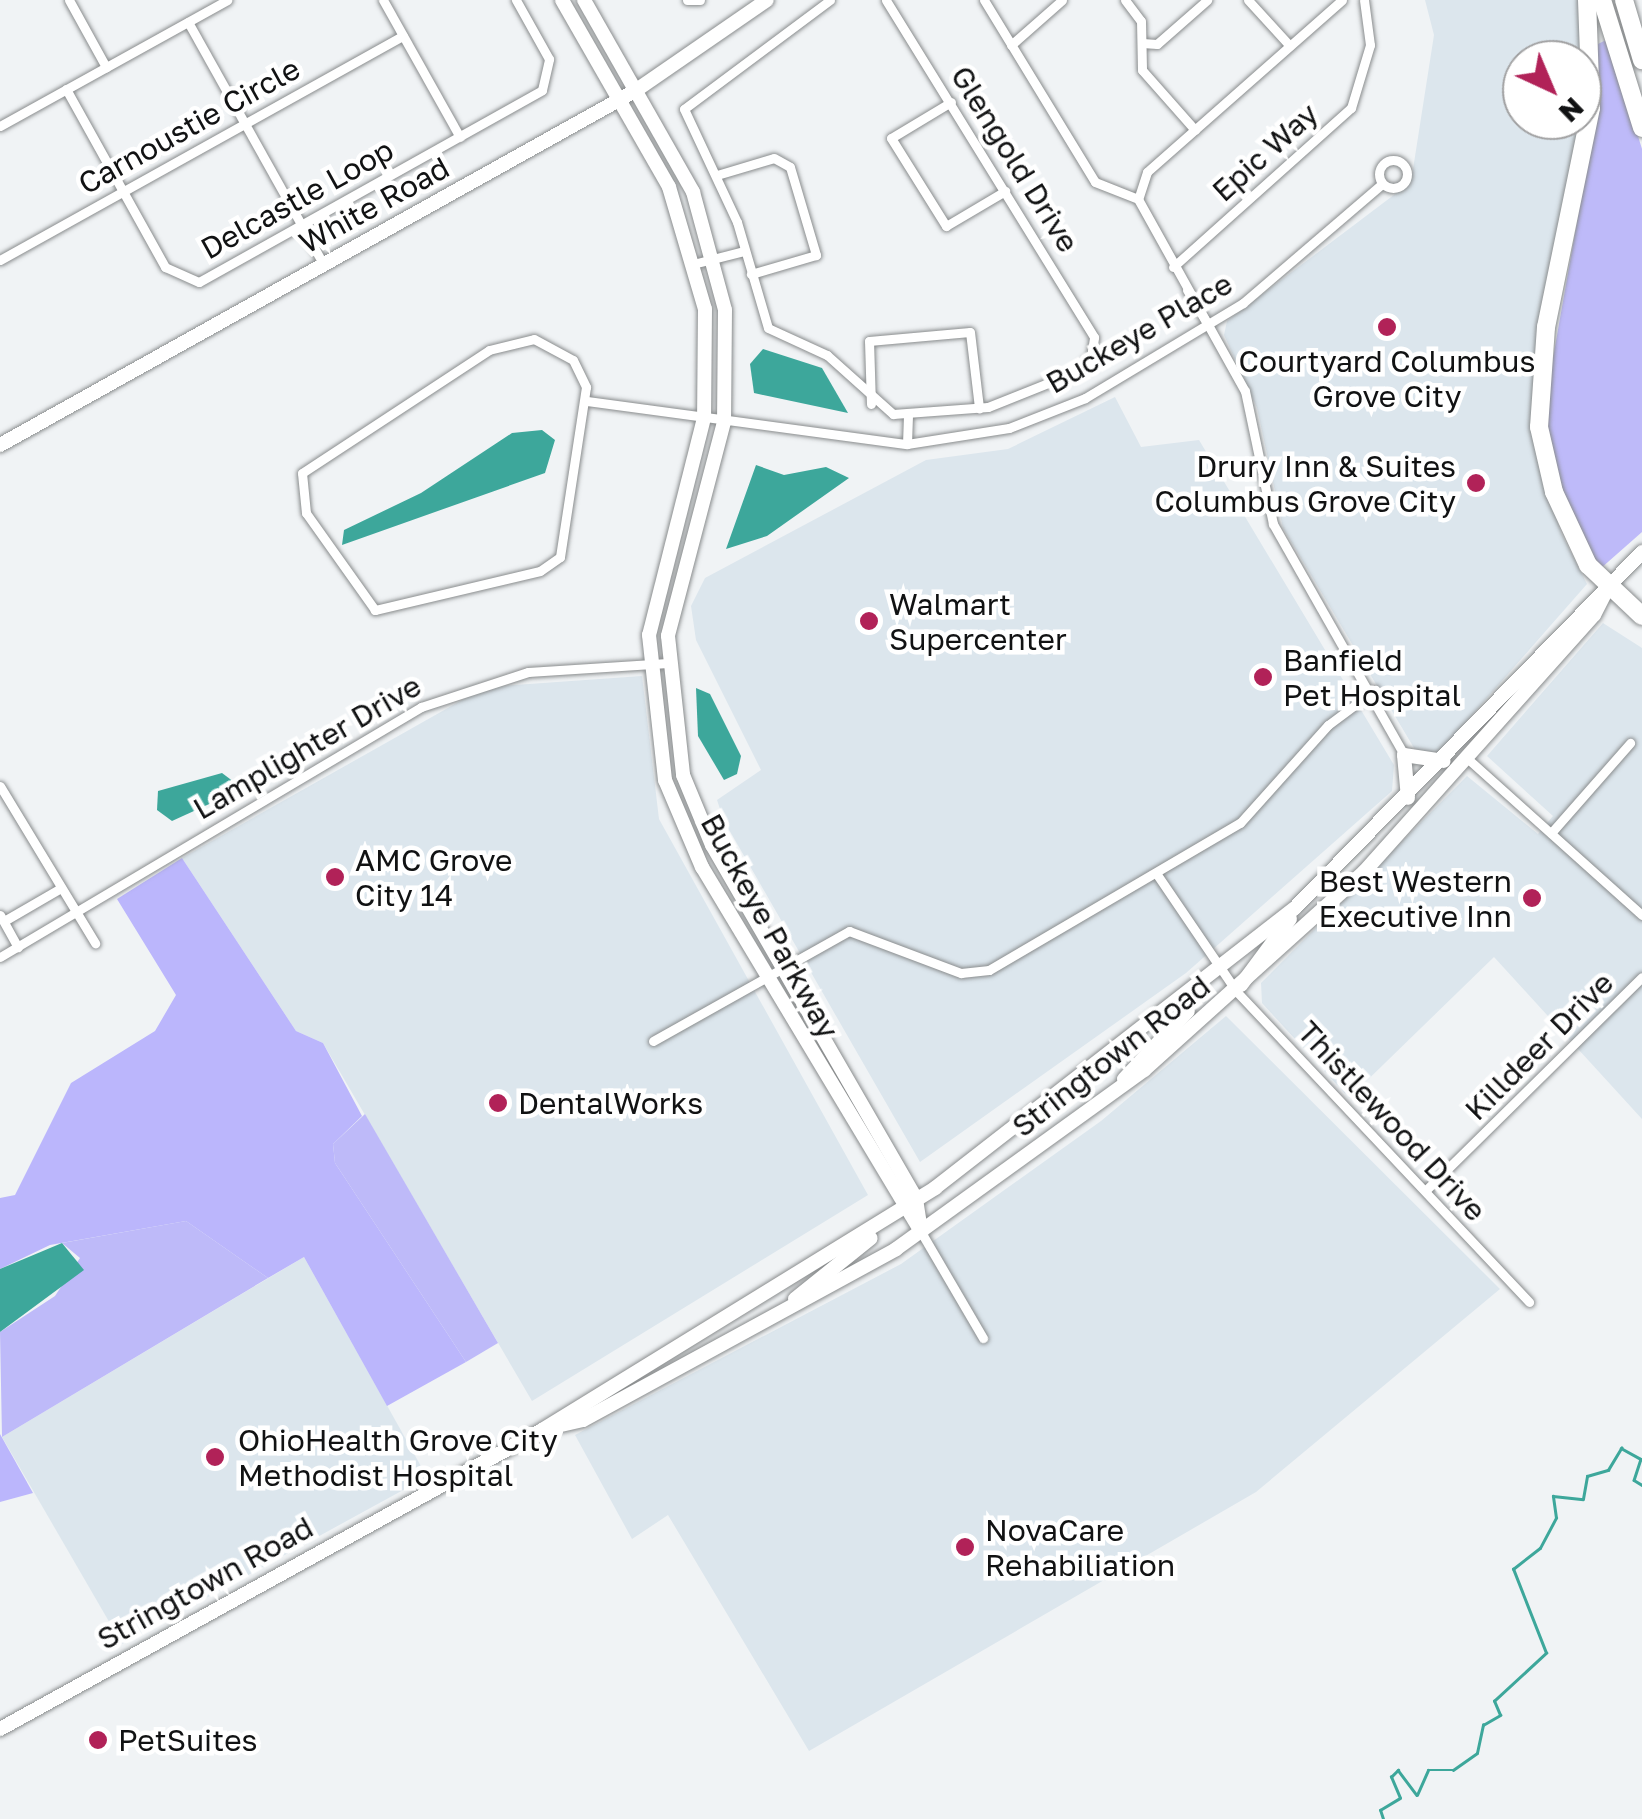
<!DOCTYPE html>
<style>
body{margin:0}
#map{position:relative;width:1642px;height:1819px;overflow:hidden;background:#f0f3f5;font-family:"Golos Text",sans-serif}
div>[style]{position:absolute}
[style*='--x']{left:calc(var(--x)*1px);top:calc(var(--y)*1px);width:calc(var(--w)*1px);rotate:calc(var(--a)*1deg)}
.built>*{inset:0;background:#dce6ed}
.green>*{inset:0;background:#bebaf9}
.forest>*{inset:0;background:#bbb6fc}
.water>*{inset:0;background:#3da79b}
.stream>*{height:2.5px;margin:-1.25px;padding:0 1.25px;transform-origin:1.25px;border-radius:1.25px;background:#3da79b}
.roads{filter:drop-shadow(0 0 2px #898c8d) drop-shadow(0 0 2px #898c8d)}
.street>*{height:9px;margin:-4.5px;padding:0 4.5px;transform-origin:4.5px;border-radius:4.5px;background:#fff}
.street>.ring{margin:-4.5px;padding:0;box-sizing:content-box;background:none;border:9px solid #fff;border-radius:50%}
.secondary>*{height:14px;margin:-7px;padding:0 7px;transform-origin:7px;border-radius:7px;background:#fff}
.highway>*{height:18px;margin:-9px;padding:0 9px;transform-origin:9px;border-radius:9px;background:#fff}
.dots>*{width:28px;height:28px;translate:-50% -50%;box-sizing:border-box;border:5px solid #fff;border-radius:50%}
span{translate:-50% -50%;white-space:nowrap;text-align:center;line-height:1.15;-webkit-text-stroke:9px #fff;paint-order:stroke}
.street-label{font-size:30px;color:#111213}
.poi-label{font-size:30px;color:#111213}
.right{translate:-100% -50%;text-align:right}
.left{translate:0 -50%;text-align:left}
.north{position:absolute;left:1502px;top:40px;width:100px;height:100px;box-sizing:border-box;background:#fff;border:2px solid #a0a0a1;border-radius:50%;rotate:136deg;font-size:28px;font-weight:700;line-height:40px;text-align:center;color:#111213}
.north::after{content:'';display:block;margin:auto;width:35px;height:45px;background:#b12258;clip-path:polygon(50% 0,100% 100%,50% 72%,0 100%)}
</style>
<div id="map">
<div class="built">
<div style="clip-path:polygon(evenodd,1425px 0,1579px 0,1587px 103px,1534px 355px,1536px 444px,1561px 533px,1587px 584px,1436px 756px,1420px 758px,1283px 528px,1257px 408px,1224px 335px,1227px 321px,1411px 182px,1434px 35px,1425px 0,1522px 60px,1582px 60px,1582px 120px,1522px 120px,1522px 60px)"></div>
<div style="clip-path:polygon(1115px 397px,1141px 447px,1199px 440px,1394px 765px,1392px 791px,1186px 973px,920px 1162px,724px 821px,717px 800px,761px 770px,696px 640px,691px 606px,705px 578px,926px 460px,1008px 449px)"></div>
<div style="clip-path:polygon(1603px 623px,1642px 648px,1642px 1119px,1494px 957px,1349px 1098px,1262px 1003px,1261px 983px,1467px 776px,1538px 834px,1553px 816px,1487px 756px)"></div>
<div style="clip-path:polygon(642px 676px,659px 819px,868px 1195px,532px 1401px,323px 1043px,296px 1031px,182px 858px,485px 687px)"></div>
<div style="clip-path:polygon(1226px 1016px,1500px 1289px,1256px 1492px,809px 1751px,668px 1515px,632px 1539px,575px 1435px,901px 1264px,1101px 1121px)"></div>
<div style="clip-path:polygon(304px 1257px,427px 1477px,122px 1644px,2px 1437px)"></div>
</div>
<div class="green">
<div style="clip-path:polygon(1608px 39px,1642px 149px,1642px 532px,1600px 569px,1568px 519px,1544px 409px,1598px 103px,1598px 44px)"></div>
<div style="clip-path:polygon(365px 1114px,498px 1343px,466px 1362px,335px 1163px,333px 1144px)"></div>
<div style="clip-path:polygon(186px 1221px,268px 1278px,2px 1437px,0 1332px,55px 1296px,80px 1258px,62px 1243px)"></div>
</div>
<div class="forest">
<div style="clip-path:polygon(182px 858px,296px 1031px,323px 1043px,362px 1116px,333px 1144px,335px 1163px,466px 1362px,387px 1406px,304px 1257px,268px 1278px,186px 1221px,50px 1245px,0 1269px,0 1198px,15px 1195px,71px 1083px,155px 1031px,176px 995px,117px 899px)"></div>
<div style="clip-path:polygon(0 1434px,33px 1493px,0 1502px)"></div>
</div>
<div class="water">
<div style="clip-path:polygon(763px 349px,822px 368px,848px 413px,754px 393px,750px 364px)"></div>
<div style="clip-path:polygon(542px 430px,555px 440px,545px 473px,342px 545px,344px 530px,421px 493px,512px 433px)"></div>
<div style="clip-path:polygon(756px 465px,784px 475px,826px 467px,849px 478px,767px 536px,726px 549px)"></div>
<div style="clip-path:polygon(696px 688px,710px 694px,741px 756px,737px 774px,724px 780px,698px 736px)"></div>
<div style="clip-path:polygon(222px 773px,234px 782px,229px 795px,172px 821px,157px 810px,158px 791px)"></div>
<div style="clip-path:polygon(62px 1243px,84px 1270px,0 1332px,0 1269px)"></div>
</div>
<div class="stream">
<div style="--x:1383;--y:1819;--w:9;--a:-108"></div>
<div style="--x:1380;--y:1810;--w:23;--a:-31"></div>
<div style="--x:1400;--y:1798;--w:23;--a:-113"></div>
<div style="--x:1391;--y:1777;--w:10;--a:-45"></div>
<div style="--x:1398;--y:1770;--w:31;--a:53"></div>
<div style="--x:1417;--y:1795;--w:27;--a:-66"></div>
<div style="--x:1428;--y:1770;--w:25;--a:0"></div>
<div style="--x:1453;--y:1770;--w:29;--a:-35"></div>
<div style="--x:1477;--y:1753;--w:29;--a:-78"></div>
<div style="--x:1483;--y:1725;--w:20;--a:-30"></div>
<div style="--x:1500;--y:1715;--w:15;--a:-113"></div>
<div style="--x:1494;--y:1701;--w:71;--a:-42.7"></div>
<div style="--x:1546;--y:1653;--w:90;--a:-111.4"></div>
<div style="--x:1513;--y:1569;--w:34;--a:-38"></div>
<div style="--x:1540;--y:1548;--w:34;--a:-62"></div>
<div style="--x:1556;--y:1518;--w:22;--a:-98"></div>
<div style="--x:1553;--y:1496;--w:30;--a:6"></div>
<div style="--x:1583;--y:1499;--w:23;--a:-80"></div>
<div style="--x:1587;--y:1476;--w:22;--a:-16"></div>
<div style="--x:1608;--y:1470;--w:26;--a:-59"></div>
<div style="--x:1621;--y:1448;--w:23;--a:29"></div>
<div style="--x:1641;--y:1459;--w:22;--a:108"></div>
<div style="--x:1634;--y:1480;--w:9;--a:32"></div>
</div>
<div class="roads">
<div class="street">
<div style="--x:69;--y:0;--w:77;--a:61.1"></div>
<div style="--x:383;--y:0;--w:157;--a:60.7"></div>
<div style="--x:687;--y:0;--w:13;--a:0"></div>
<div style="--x:830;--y:0;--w:182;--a:143.3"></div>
<div style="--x:684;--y:109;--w:125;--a:64.9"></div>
<div style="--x:737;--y:222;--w:110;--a:73.7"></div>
<div style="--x:768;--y:328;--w:65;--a:24.6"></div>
<div style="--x:827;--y:355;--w:89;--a:41.8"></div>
<div style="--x:893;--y:414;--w:95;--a:-4.2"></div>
<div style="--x:988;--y:407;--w:92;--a:-21.8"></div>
<div style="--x:1073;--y:373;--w:24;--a:-42"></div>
<div style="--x:1091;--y:357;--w:20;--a:-81"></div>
<div style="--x:1094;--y:337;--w:396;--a:-121.7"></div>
<div style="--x:984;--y:0;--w:213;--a:58.6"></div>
<div style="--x:1095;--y:182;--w:46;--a:21.6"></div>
<div style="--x:1125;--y:0;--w:26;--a:53"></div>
<div style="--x:1141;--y:21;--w:49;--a:88.8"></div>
<div style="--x:1142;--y:70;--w:80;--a:48.5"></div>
<div style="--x:1248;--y:0;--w:62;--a:47.6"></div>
<div style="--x:1342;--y:0;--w:260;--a:138.6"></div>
<div style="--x:1147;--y:172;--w:28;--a:108"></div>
<div style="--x:1138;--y:199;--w:220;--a:60.9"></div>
<div style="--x:1245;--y:391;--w:136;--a:78.1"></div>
<div style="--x:1273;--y:524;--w:266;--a:60.4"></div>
<div style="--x:188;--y:22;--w:278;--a:60.8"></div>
<div style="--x:1142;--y:43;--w:15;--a:4"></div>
<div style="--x:1157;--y:44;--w:67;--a:-41.3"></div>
<div style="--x:1011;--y:45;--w:68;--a:-41.4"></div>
<div style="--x:66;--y:89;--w:204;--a:60.9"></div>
<div style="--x:165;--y:267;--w:37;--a:24"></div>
<div style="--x:199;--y:282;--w:393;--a:-29.2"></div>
<div style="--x:542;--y:90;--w:32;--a:-77"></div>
<div style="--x:549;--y:59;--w:68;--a:-119.2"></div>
<div style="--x:951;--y:102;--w:70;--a:149"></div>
<div style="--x:891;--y:138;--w:104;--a:58"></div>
<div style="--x:946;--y:226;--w:69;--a:-30.7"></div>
<div style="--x:0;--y:126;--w:260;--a:-29"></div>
<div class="ring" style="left:1379px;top:160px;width:19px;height:19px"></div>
<div style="--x:717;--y:175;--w:59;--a:-16.6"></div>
<div style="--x:774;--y:158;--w:18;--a:29"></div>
<div style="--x:790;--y:167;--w:92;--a:73.5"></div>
<div style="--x:816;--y:255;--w:68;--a:163.7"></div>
<div style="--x:0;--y:260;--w:461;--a:-29.1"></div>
<div style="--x:697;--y:263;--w:49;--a:-14.3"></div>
<div style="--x:1173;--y:267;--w:239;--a:-41.8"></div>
<div style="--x:1351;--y:108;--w:66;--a:-73.2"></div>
<div style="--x:1370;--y:45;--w:45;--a:-97.6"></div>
<div style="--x:1187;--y:290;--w:37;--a:59"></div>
<div style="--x:534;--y:339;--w:44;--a:28.3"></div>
<div style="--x:573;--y:360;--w:30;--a:64"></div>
<div style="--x:586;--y:387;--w:172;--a:98.7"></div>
<div style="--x:560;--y:557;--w:24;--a:145"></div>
<div style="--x:540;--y:571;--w:170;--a:166.7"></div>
<div style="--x:375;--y:610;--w:119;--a:-125.4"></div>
<div style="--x:306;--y:513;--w:40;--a:-95.7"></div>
<div style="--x:302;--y:473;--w:224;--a:-33.3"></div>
<div style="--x:489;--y:350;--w:46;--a:-13.7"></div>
<div style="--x:587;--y:401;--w:323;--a:7.7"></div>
<div style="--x:907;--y:444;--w:103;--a:-8.9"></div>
<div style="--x:1009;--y:428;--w:82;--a:-21.5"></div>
<div style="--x:1085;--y:398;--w:184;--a:-31"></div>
<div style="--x:1243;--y:303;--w:183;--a:-40.6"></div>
<div style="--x:871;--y:404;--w:63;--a:-91.8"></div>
<div style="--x:869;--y:341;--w:101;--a:-5.1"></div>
<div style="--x:970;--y:332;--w:77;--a:83.2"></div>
<div style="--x:907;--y:444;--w:29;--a:-88"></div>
<div style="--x:1468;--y:759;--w:234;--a:41.9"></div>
<div style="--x:0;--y:786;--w:184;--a:58.8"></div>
<div style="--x:1551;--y:833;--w:120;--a:-48.7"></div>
<div style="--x:1156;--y:873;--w:144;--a:55.8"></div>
<div style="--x:1237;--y:992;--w:426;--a:46.7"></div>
<div style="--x:0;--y:915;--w:37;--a:61"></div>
<div style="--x:4;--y:921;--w:66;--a:-30.1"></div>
<div style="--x:0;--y:957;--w:490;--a:-30.7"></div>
<div style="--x:421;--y:707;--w:113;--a:-18.1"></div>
<div style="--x:528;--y:672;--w:140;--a:-3.7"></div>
<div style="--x:653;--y:1041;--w:225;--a:-29.3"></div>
<div style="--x:849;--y:931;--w:120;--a:20.6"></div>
<div style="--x:961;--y:973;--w:28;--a:-6"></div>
<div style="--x:989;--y:970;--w:291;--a:-30.4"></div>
<div style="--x:1240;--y:823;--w:132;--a:-48.1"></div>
<div style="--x:1328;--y:725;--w:59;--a:-36.7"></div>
<div style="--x:1426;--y:1190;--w:303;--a:-44.6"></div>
<div style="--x:921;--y:1232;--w:123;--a:59.7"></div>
</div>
<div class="secondary">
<div style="--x:562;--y:0;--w:215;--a:60.2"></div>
<div style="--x:669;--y:187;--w:127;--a:73.6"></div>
<div style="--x:705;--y:309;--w:109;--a:90.5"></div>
<div style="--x:704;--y:418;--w:224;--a:104.2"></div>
<div style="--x:649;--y:635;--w:146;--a:83.7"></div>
<div style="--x:665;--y:780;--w:95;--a:67"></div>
<div style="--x:702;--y:867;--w:426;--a:59"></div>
<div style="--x:584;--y:0;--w:221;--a:60.4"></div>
<div style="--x:693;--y:192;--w:122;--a:74.8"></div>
<div style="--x:725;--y:310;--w:112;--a:90.5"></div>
<div style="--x:724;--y:422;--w:221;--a:104.7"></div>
<div style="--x:668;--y:636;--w:140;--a:83.8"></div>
<div style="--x:683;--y:775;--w:76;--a:67.5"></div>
<div style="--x:712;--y:845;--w:409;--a:60"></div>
<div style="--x:916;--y:1199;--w:33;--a:81"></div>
<div style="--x:0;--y:445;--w:727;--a:-29.14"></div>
<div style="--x:635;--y:91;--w:160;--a:-34.6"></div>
<div style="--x:1404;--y:755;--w:43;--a:84.7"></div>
<div style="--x:1404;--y:755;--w:40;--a:8.5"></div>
<div style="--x:1241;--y:985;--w:82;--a:-53.4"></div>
<div style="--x:1124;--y:1079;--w:93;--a:-46.7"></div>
<div style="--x:795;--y:1299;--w:97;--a:-38.8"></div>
<div style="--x:548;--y:1428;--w:36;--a:-13"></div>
<div style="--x:583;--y:1420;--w:357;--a:-28.6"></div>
<div style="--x:896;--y:1249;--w:306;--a:-35.8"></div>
<div style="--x:1144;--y:1070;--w:296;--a:-42"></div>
<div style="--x:1364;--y:872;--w:345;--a:-48.2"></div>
<div style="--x:1594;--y:615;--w:28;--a:-63"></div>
<div style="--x:0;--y:1729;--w:619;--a:-28.88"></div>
<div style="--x:542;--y:1430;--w:462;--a:-31.6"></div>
<div style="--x:935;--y:1188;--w:455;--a:-37.9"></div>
<div style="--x:1294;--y:909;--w:499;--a:-45.7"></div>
</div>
<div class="highway">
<div style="--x:1587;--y:0;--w:108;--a:87.9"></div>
<div style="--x:1591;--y:108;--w:224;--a:101.6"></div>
<div style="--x:1546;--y:327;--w:100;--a:94"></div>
<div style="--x:1539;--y:427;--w:67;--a:77"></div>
<div style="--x:1554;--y:492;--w:81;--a:65"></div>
<div style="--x:1588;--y:565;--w:74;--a:43.4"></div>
<div style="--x:1602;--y:0;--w:134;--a:72.6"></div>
<div style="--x:1624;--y:0;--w:63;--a:73.3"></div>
</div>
</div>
<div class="dots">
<div style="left:1387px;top:327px;background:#b12258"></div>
<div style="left:1476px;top:483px;background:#b12258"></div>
<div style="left:869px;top:621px;background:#b12258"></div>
<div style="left:1263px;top:677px;background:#b12258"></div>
<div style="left:335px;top:877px;background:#b12258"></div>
<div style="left:1532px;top:898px;background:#b12258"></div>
<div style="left:498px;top:1103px;background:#b12258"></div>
<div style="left:215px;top:1457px;background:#b12258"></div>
<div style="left:965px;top:1547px;background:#b12258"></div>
<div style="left:98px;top:1740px;background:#b12258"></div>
</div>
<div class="street-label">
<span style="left:189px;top:126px;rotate:-29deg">Carnoustie Circle</span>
<span style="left:1265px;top:152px;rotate:-42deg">Epic Way</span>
<span style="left:1015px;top:159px;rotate:58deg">Glengold Drive</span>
<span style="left:297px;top:199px;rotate:-29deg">Delcastle Loop</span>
<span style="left:374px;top:205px;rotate:-29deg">White Road</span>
<span style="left:1139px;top:333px;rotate:-30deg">Buckeye Place</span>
<span style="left:307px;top:747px;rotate:-30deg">Lamplighter Drive</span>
<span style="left:770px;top:926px;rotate:61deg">Buckeye Parkway</span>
<span style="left:1539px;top:1046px;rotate:-45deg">Killdeer Drive</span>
<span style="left:1111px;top:1056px;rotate:-38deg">Stringtown Road</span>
<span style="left:1392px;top:1121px;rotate:47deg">Thistlewood Drive</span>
<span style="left:205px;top:1583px;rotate:-29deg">Stringtown Road</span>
</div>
<div class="poi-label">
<span style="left:1387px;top:378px">Courtyard Columbus<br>Grove City</span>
<span class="right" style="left:1456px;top:483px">Drury Inn &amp; Suites<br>Columbus Grove City</span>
<span class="left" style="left:889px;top:621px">Walmart<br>Supercenter</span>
<span class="left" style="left:1283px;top:677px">Banfield<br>Pet Hospital</span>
<span class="left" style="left:355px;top:877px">AMC Grove<br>City 14</span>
<span class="right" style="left:1512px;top:898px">Best Western<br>Executive Inn</span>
<span class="left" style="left:518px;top:1103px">DentalWorks</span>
<span class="left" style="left:238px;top:1457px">OhioHealth Grove City<br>Methodist Hospital</span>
<span class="left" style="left:985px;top:1547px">NovaCare<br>Rehabiliation</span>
<span class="left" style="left:118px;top:1740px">PetSuites</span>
</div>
<div class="north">N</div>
</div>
